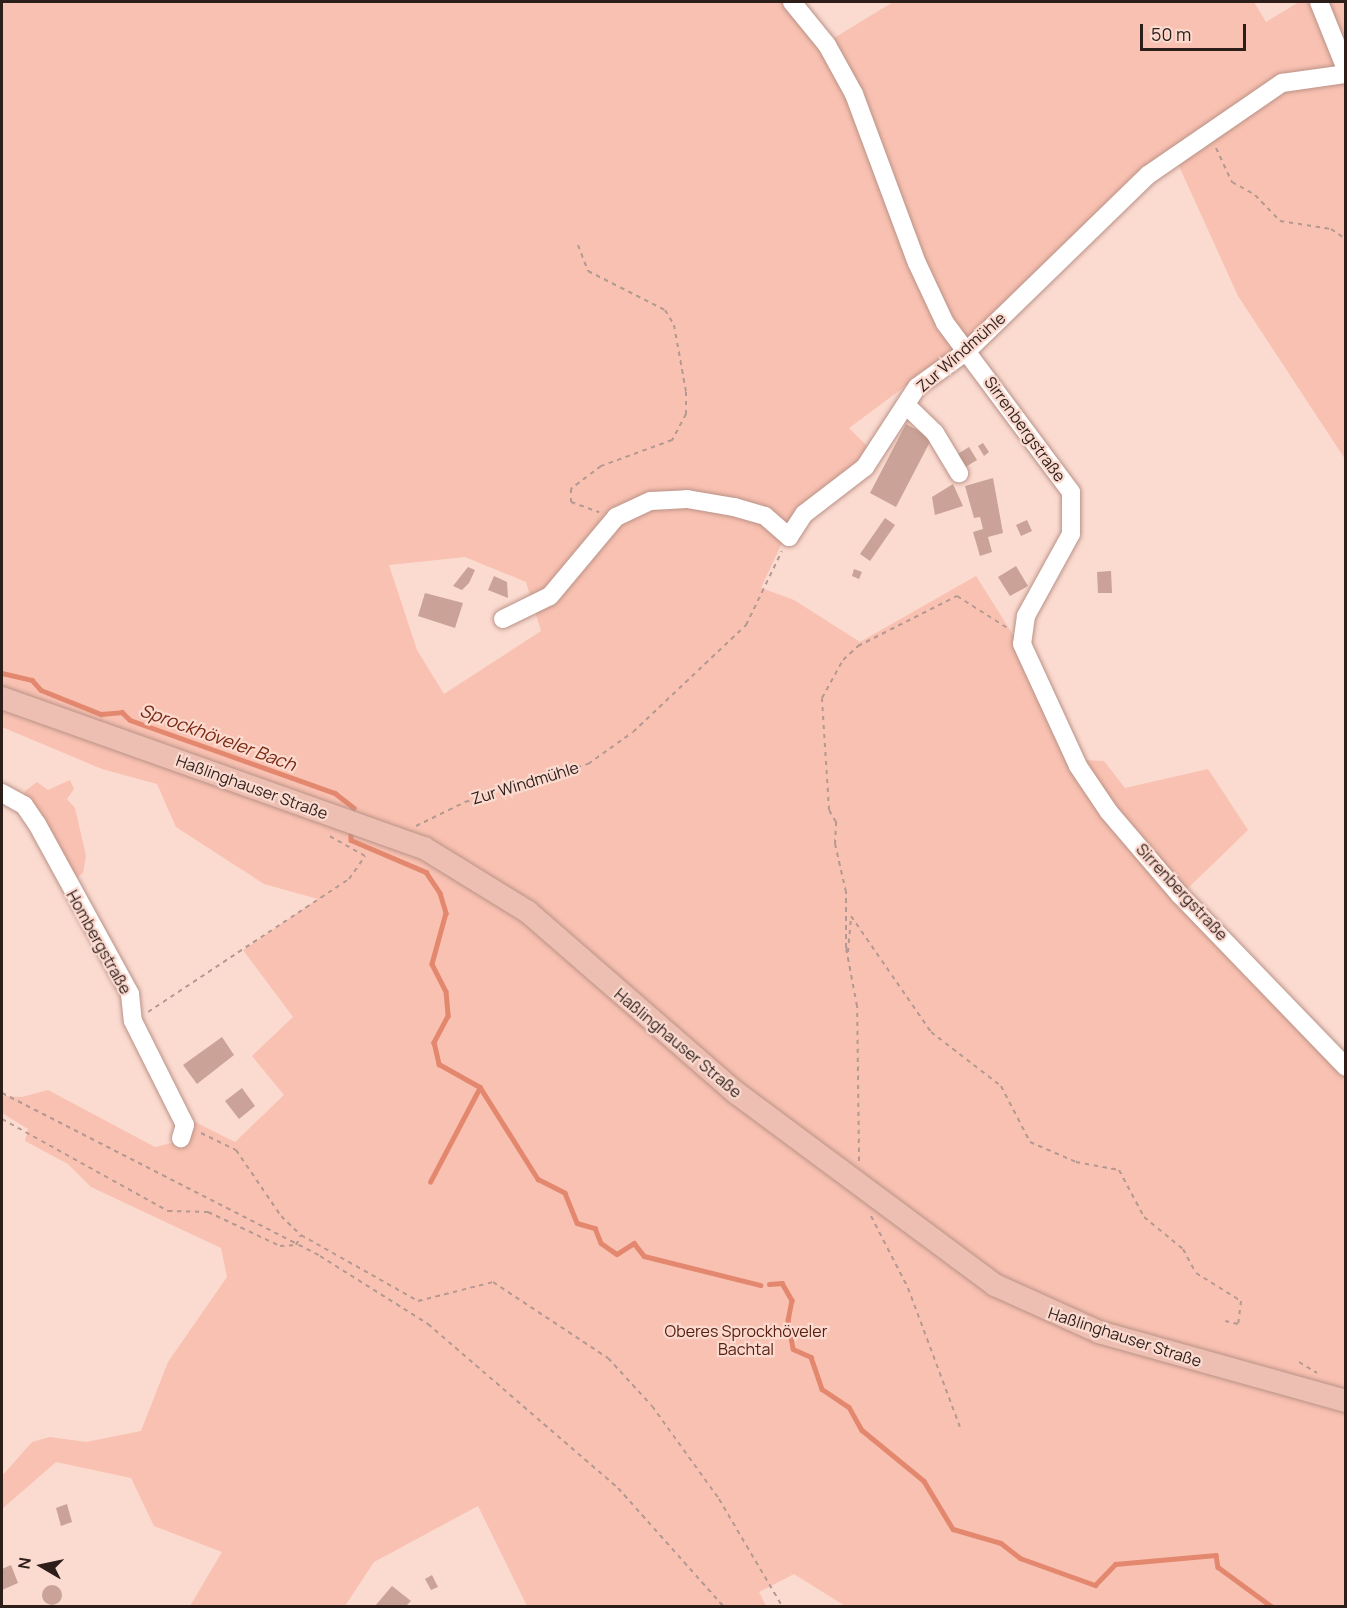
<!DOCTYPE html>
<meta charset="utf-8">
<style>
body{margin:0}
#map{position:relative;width:1347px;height:1608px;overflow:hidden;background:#fbdad0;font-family:Manrope,sans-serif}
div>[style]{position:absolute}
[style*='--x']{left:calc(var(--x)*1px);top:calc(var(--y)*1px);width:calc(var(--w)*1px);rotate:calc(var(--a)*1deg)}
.green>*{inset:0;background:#f9c1b1}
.stream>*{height:4.5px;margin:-2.25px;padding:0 2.25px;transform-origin:2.25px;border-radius:2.25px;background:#e3886f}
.building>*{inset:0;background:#caa297}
.round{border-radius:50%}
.path>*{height:2px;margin-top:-1px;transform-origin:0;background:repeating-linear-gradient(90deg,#b39991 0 4.5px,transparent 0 9px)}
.roads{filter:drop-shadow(0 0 2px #b99287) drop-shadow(0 0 2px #b99287)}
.minor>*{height:18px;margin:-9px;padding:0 9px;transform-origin:9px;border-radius:9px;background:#fff}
.major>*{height:22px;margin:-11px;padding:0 11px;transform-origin:11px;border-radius:11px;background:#ecbfb2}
span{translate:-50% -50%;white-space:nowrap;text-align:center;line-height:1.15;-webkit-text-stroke:4.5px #fbdad0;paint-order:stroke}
.street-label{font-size:16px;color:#2d1e1a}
.park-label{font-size:16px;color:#592010}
.water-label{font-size:18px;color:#7a2912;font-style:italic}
.frame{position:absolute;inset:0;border:3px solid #2d1e1a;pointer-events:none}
.north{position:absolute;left:12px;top:1536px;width:60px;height:60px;-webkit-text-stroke:4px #fbdad0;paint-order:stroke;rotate:279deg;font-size:16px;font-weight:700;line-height:24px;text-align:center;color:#2d1e1a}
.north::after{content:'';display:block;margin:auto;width:21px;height:27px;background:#2d1e1a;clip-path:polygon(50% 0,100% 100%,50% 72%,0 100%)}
.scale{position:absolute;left:1140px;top:24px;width:106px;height:27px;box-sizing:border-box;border:3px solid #2d1e1a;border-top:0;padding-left:8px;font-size:18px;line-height:21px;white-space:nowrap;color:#2d1e1a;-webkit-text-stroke:4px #fbdad0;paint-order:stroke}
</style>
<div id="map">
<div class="green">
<div style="clip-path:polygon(evenodd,2px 2px,785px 2px,821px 46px,893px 2px,1254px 2px,1266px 22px,1299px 2px,1345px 2px,1345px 459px,1238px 296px,1174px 155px,977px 333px,849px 428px,871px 450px,795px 515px,761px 588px,794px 600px,860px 642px,976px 576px,1020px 646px,1073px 766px,1345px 1070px,1345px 1606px,845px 1606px,794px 1574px,759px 1592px,766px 1606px,527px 1606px,478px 1506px,374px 1562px,345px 1606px,190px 1606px,222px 1552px,154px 1526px,131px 1478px,56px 1462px,2px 1509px,2px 1476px,32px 1442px,50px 1437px,86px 1442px,141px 1431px,168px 1362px,227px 1277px,221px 1248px,91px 1187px,68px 1164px,25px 1141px,28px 1129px,2px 1113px,2px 1096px,22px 1097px,48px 1090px,155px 1147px,172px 1143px,178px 1120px,191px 1120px,235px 1142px,284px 1095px,252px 1056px,293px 1017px,243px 950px,318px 899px,264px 884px,176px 827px,157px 784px,102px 769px,2px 727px,2px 2px,465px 557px,526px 582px,541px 631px,444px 694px,417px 650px,389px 565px,465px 557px)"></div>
<div style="clip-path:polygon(1083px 760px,1104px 761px,1125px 788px,1208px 769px,1248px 830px,1184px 892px,1112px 810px)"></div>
<div style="clip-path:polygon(70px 780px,74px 789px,67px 799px,75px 808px,86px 856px,83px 873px,73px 880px,25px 802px,25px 791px,37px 782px,48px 790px)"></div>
</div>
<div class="stream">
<div style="--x:2;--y:673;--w:31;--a:13"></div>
<div style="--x:32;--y:680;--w:13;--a:48"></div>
<div style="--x:41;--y:690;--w:65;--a:21.8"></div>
<div style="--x:101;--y:714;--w:21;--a:-5"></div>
<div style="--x:122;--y:712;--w:11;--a:45"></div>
<div style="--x:130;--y:720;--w:218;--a:19.6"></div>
<div style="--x:335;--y:793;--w:24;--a:38"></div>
<div style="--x:351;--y:834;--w:6;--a:90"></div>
<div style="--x:351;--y:840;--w:82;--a:23.1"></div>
<div style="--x:426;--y:872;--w:25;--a:56"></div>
<div style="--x:440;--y:893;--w:21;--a:73"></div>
<div style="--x:446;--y:913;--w:53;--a:105.4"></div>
<div style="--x:432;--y:964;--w:30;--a:63"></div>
<div style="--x:446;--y:991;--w:25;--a:85"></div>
<div style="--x:448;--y:1016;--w:30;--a:118"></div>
<div style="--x:434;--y:1042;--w:23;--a:77"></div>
<div style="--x:439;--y:1064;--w:47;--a:29.3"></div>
<div style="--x:480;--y:1087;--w:109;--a:57.8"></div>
<div style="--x:538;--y:1179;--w:30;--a:27"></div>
<div style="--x:565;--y:1193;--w:32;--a:68"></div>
<div style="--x:577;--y:1223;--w:19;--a:16"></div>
<div style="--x:595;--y:1228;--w:16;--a:68"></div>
<div style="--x:601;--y:1243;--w:19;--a:35"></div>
<div style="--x:617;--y:1254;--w:20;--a:-33"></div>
<div style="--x:634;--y:1243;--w:16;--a:52"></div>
<div style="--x:644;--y:1256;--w:120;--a:14"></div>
<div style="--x:430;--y:1182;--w:107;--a:-62.2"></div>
<div style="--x:769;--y:1284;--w:13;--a:-4"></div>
<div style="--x:782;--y:1283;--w:20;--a:60"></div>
<div style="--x:792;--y:1300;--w:20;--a:101"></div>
<div style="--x:788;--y:1320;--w:29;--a:80"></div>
<div style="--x:793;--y:1349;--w:20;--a:24"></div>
<div style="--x:811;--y:1357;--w:34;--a:71"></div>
<div style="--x:822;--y:1389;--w:32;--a:34"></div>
<div style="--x:849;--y:1407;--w:26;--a:61"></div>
<div style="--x:862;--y:1430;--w:80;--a:39.4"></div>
<div style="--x:924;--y:1481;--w:56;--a:58.9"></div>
<div style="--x:953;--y:1529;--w:50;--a:16.3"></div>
<div style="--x:1001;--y:1543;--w:24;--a:38"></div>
<div style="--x:1020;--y:1558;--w:80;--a:19.8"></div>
<div style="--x:1095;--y:1585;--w:29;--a:-46"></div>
<div style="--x:1115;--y:1564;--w:101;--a:-5.1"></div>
<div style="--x:1216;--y:1555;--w:12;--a:81"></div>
<div style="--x:1218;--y:1567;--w:66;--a:36.3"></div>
</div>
<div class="building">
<div style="clip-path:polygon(906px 424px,932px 438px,896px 507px,870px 493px)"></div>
<div style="clip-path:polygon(983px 443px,989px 452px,984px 456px,978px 446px)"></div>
<div style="clip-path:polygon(969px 447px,977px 460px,964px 468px,956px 455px)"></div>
<div style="clip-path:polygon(993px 478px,1003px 533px,988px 537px,992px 552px,980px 556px,973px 532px,983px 529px,980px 517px,974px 518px,965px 486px)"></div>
<div style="clip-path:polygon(953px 484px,963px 506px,935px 515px,932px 497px)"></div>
<div style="clip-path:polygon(885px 518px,895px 525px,870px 561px,860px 554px)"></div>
<div style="clip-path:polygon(1027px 520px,1032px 531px,1021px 536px,1016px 525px)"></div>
<div style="clip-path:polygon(1016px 566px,1028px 586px,1010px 596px,998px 577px)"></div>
<div style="clip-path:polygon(468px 567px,475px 570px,469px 583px,462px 590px,453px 586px)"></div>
<div style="clip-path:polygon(854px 569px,862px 572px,859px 579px,852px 576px)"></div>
<div style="clip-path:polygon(1111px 571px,1112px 593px,1098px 593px,1097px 572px)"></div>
<div style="clip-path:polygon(494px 576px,507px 582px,508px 598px,488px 590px)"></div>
<div style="clip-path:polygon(425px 593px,463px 603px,455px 628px,418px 616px)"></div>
<div style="clip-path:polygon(222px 1037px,234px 1055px,197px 1084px,183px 1065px)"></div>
<div style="clip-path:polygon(242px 1088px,255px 1106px,239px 1119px,225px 1101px)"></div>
<div style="clip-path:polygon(67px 1504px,72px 1522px,61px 1526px,56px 1508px)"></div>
<div style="clip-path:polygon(11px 1565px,18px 1583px,2px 1590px,2px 1569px)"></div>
<div style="clip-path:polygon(432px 1575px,438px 1587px,431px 1590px,425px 1579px)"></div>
<div class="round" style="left:42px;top:1585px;width:20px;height:20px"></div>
<div style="clip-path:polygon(392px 1586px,411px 1601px,406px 1606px,375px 1606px)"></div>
</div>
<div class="path">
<div style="--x:1216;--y:148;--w:38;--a:65"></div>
<div style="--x:1232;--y:182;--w:26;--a:29"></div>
<div style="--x:1255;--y:195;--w:36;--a:46"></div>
<div style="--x:1280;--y:221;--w:52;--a:8.9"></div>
<div style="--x:1331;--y:229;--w:18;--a:34"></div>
<div style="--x:578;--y:245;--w:28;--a:69"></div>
<div style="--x:588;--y:271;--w:86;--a:26.9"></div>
<div style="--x:665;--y:310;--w:17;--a:59"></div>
<div style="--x:674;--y:325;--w:68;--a:79.8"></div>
<div style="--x:686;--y:392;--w:22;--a:90"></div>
<div style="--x:686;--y:414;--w:30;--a:118"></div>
<div style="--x:672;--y:440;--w:76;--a:159.9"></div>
<div style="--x:601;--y:466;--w:38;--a:143"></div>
<div style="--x:571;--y:489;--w:13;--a:90"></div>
<div style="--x:571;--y:502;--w:30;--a:20"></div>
<div style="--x:416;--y:826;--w:55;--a:-26.1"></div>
<div style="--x:465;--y:802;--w:129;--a:-17.2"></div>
<div style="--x:588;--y:764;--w:55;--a:-35.4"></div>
<div style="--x:633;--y:732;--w:156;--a:-43.4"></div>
<div style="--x:746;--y:625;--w:82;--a:-64.1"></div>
<div style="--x:848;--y:952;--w:36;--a:-85"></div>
<div style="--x:851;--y:916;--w:141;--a:55.4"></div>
<div style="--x:931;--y:1032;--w:88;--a:37.6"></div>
<div style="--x:1001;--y:1086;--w:63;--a:62.6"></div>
<div style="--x:1030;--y:1142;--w:50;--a:23.5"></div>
<div style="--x:1076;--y:1162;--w:44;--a:10.5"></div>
<div style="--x:1119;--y:1170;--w:53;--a:62"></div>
<div style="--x:1144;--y:1217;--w:50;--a:39.4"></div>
<div style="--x:1183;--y:1249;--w:27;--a:62"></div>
<div style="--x:1196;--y:1273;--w:53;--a:31.9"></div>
<div style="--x:1241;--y:1301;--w:23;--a:97"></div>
<div style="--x:1238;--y:1324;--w:13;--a:-167"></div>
<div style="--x:148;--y:1012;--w:241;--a:-33.5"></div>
<div style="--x:349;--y:879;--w:28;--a:-55"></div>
<div style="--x:365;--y:856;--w:45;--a:-150.6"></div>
<div style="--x:2;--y:1093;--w:357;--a:27.1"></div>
<div style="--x:320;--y:1256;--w:128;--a:32.2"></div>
<div style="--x:428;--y:1324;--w:251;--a:40.8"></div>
<div style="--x:618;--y:1488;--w:158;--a:48.3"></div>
<div style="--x:2;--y:1119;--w:190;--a:29"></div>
<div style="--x:168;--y:1211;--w:40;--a:1.4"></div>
<div style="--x:208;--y:1212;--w:80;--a:25.3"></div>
<div style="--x:280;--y:1246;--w:16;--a:-4"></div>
<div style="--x:296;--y:1245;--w:11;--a:-63"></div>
<div style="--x:201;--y:1133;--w:39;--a:26"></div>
<div style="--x:236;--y:1150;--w:80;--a:55.7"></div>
<div style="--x:281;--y:1216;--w:28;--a:44"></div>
<div style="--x:301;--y:1235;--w:134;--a:29.4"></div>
<div style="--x:418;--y:1301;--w:77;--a:-14.2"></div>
<div style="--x:493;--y:1282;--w:138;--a:33.5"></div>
<div style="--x:608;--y:1358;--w:65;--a:47.5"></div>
<div style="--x:652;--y:1406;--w:115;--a:54.2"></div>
<div style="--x:719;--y:1499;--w:124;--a:59.5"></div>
<div style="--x:859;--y:1161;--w:155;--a:-90.7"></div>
<div style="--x:857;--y:1006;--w:59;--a:-100.7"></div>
<div style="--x:846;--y:948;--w:56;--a:-90"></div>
<div style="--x:846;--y:892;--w:49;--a:-102.9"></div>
<div style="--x:835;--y:844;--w:22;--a:-87"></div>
<div style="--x:836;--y:822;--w:14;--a:-120"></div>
<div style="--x:829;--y:810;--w:112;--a:-93.6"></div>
<div style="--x:822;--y:698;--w:43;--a:-61.1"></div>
<div style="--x:843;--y:660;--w:21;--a:-43"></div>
<div style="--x:858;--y:646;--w:111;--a:-26.8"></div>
<div style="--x:957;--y:596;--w:62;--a:32.4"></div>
<div style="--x:871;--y:1216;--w:81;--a:62.8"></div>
<div style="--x:908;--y:1288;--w:148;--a:69.5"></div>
<div style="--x:1299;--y:1362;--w:21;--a:31"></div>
</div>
<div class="roads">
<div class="minor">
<div style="--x:792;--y:2;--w:55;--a:50.9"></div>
<div style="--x:827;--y:45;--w:56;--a:61.1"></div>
<div style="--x:854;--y:94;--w:180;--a:69.6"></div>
<div style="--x:917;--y:263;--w:66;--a:65"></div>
<div style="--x:945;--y:323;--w:211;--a:53.3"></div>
<div style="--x:1071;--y:492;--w:42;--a:90"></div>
<div style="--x:1071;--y:534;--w:94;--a:118.8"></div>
<div style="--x:1026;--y:616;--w:28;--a:98"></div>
<div style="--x:1022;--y:644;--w:134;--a:65.3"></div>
<div style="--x:1078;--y:766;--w:55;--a:56"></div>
<div style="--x:1109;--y:812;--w:109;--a:49.5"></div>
<div style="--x:1180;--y:895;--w:239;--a:46"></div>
<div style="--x:1319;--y:2;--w:72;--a:68.1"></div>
<div style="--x:906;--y:405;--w:40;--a:44"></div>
<div style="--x:935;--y:433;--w:47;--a:59"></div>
<div style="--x:503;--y:619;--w:52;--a:-26.1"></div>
<div style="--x:550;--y:596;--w:103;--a:-50.1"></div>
<div style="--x:616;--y:517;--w:38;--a:-25"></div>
<div style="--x:651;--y:501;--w:36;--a:-3"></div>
<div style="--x:687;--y:499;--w:48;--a:9.7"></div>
<div style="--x:734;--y:507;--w:32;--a:16"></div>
<div style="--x:765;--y:516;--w:32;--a:41"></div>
<div style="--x:789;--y:537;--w:27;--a:-57"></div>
<div style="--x:804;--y:514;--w:77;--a:-37.6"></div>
<div style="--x:865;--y:467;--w:95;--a:-57"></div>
<div style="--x:917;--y:387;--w:62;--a:-35.8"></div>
<div style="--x:967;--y:351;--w:252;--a:-44.2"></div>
<div style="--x:1148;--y:175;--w:163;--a:-34.5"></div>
<div style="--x:1282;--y:83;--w:65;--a:-8"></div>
<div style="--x:2;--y:793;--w:25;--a:29"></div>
<div style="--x:24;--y:805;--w:23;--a:56"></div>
<div style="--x:37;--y:824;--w:194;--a:61.3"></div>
<div style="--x:130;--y:994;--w:27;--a:84"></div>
<div style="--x:133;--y:1021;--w:116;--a:63.4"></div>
<div style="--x:185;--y:1125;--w:14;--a:107"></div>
</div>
<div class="major">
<div style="--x:2;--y:698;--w:448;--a:19.6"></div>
<div style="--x:424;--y:848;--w:122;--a:31.6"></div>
<div style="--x:528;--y:912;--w:274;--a:41"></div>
<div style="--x:735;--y:1092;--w:324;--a:36.6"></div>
<div style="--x:995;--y:1285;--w:114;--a:24.3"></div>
<div style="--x:1099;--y:1332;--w:256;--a:15.6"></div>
</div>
</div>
<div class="street-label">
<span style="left:961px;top:352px;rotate:-41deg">Zur Windmühle</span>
<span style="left:1025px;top:429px;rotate:54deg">Sirrenbergstraße</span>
<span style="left:525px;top:783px;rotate:-17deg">Zur Windmühle</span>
<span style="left:252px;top:787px;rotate:20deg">Haßlinghauser Straße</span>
<span style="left:1182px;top:892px;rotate:47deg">Sirrenbergstraße</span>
<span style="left:99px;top:942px;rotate:61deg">Hombergstraße</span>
<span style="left:678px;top:1043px;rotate:40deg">Haßlinghauser Straße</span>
<span style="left:1125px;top:1337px;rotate:18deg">Haßlinghauser Straße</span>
</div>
<div class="park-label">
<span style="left:746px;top:1340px">Oberes Sprockhöveler<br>Bachtal</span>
</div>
<div class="water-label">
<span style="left:218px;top:737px;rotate:20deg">Sprockhöveler Bach</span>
</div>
<div class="frame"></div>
<div class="north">N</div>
<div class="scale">50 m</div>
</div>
